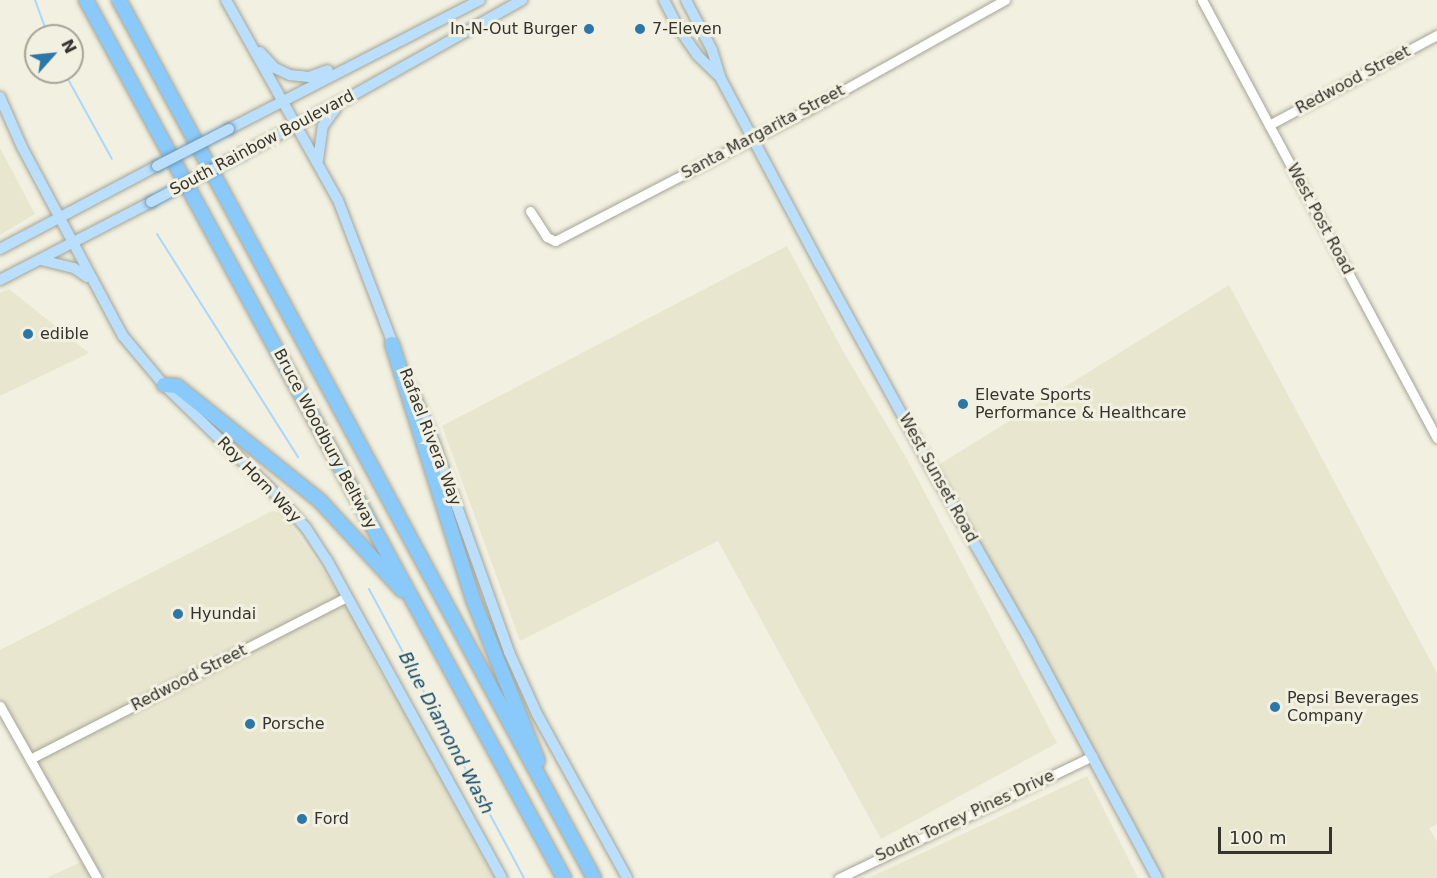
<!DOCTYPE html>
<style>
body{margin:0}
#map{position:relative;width:1437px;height:878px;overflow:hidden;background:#f2f0e0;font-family:"DejaVu Sans",sans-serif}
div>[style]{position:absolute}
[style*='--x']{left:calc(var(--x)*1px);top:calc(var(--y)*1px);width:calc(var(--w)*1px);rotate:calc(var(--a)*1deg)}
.built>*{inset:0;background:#e8e6cf}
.stream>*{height:2px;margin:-1px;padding:0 1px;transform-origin:1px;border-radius:1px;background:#a8d8fe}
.roads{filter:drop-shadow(0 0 2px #a5a495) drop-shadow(0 0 2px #a5a495)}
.minor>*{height:9px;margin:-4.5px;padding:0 4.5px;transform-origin:4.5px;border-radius:4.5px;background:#fff}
.major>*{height:10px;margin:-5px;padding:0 5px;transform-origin:5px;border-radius:5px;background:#b9dffc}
.highway>*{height:14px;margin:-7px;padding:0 7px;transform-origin:7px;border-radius:7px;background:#8acafa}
.bridges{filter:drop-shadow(0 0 2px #6c95b2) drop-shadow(0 0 2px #6c95b2)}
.major-bridge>*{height:10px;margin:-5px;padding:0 5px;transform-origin:5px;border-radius:5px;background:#b9dffc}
.dots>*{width:16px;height:16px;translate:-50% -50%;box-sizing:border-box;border:3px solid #f2f0e0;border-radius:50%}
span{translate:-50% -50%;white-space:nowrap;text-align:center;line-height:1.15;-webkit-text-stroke:6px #f2f0e0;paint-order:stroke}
.poi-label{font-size:16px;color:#34332d}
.right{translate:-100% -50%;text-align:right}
.left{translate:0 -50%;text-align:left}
.street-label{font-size:16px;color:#34332d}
.water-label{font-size:18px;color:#134a6e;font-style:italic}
.north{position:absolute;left:24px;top:24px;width:60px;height:60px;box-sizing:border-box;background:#f2f0e0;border:2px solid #a6a498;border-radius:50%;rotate:63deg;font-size:16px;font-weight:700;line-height:24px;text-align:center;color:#34332d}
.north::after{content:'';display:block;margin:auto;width:21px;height:27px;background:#2b77a9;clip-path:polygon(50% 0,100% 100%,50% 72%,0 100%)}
.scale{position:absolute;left:1218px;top:827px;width:114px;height:27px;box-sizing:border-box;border:3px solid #34332d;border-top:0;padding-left:8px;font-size:18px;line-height:21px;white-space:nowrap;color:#34332d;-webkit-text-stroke:4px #f2f0e0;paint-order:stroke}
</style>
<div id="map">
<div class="built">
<div style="clip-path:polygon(0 148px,35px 214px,0 235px)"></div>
<div style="clip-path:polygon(787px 246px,844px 353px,907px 459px,1057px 743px,881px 839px,718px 541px,520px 641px,442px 426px)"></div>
<div style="clip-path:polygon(1229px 285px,1437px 673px,1437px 824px,1429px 828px,1437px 842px,1437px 878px,1157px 878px,932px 469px)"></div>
<div style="clip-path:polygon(9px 289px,89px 353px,0 396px,0 293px)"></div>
<div style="clip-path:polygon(272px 511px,283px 514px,349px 608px,378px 669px,397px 699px,494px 878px,46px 878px,81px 862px,0 714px,0 650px)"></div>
<div style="clip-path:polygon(1087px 776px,1138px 878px,868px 878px,892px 867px)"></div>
</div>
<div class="stream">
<div style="--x:35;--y:0;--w:38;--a:70"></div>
<div style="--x:64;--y:72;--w:99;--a:61.1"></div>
<div style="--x:157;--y:234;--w:264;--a:57.7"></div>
<div style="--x:369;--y:589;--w:328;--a:61.8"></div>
</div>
<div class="roads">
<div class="minor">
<div style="--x:1202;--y:0;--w:497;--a:61.8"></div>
<div style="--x:1269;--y:125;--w:191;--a:-28.2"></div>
<div style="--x:530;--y:211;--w:31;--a:57"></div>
<div style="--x:547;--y:237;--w:9;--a:27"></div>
<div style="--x:555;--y:241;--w:285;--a:-27.4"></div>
<div style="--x:808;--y:110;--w:226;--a:-29.2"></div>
<div style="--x:0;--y:706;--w:197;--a:60.6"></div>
<div style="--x:30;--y:759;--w:356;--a:-27.1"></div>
<div style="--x:839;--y:878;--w:281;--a:-25.7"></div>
</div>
<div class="major">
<div style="--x:226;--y:0;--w:229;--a:60.8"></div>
<div style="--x:338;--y:200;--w:160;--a:69.1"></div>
<div style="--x:664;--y:0;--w:29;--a:63"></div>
<div style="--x:677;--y:26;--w:35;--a:55"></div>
<div style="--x:697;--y:55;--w:29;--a:44"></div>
<div style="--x:686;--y:0;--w:56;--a:62.5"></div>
<div style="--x:712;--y:50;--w:28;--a:73"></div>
<div style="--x:720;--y:77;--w:211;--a:62"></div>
<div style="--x:819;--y:263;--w:235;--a:61.3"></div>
<div style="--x:932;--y:469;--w:198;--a:60.3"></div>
<div style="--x:1030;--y:641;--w:269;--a:61.8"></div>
<div style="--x:260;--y:52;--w:22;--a:47"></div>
<div style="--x:275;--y:68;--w:17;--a:25"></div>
<div style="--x:290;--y:75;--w:19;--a:6"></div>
<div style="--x:309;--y:77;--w:20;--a:-20"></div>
<div style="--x:0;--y:97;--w:55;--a:66.3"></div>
<div style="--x:22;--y:147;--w:214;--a:61.9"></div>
<div style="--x:123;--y:336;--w:64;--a:50.1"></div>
<div style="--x:164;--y:385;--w:146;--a:44.2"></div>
<div style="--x:269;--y:487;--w:55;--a:47.9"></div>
<div style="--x:306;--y:528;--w:38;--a:57"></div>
<div style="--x:327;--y:560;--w:363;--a:61.2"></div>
<div style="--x:229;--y:129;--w:282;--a:-27.2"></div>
<div style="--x:242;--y:154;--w:120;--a:-27.8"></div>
<div style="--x:348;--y:98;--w:200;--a:-29.4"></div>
<div style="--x:318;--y:160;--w:34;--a:-82"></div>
<div style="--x:323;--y:126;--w:22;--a:-54"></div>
<div style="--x:0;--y:249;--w:178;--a:-27.9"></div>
<div style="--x:41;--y:260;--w:34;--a:14"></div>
<div style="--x:74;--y:268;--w:16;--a:35"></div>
<div style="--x:0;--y:280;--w:170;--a:-27.3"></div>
<div style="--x:412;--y:389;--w:46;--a:66.8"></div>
<div style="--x:430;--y:431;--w:235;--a:70.3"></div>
<div style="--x:509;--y:652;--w:68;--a:65.7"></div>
<div style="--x:537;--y:714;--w:187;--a:61.2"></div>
</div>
<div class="highway">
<div style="--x:86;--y:0;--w:1000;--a:61.44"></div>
<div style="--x:119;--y:0;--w:998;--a:61.59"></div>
<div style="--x:392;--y:344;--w:271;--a:72.4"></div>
<div style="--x:474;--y:602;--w:171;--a:68.1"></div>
<div style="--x:164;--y:385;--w:13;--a:4"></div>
<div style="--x:177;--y:386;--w:184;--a:38.8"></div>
<div style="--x:320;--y:501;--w:121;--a:47.3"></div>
</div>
</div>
<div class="bridges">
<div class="major-bridge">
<div style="--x:157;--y:166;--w:81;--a:-27.2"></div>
<div style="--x:151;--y:202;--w:103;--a:-27.8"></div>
</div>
</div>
<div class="dots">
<div style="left:589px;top:29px;background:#2b77a9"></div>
<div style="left:640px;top:29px;background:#2b77a9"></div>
<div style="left:28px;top:334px;background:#2b77a9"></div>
<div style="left:963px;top:404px;background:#2b77a9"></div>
<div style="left:178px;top:614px;background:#2b77a9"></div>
<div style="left:1275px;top:707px;background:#2b77a9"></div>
<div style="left:250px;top:724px;background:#2b77a9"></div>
<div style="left:302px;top:819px;background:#2b77a9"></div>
</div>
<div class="poi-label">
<span class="right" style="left:577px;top:29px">In-N-Out Burger</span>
<span class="left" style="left:652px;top:29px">7-Eleven</span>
<span class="left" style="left:40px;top:334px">edible</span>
<span class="left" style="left:975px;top:404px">Elevate Sports<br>Performance &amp; Healthcare</span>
<span class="left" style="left:190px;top:614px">Hyundai</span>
<span class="left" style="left:1287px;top:707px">Pepsi Beverages<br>Company</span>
<span class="left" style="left:262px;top:724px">Porsche</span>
<span class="left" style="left:314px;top:819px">Ford</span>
</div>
<div class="street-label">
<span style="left:1353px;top:80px;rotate:-28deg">Redwood Street</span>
<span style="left:763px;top:132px;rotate:-28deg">Santa Margarita Street</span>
<span style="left:262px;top:143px;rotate:-28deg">South Rainbow Boulevard</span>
<span style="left:1320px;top:219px;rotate:62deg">West Post Road</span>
<span style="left:430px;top:437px;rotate:69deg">Rafael Rivera Way</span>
<span style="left:325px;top:439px;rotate:62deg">Bruce Woodbury Beltway</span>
<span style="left:938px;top:478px;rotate:61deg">West Sunset Road</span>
<span style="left:259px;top:480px;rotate:46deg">Roy Horn Way</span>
<span style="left:189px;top:678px;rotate:-27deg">Redwood Street</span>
<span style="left:965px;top:816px;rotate:-25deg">South Torrey Pines Drive</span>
</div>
<div class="water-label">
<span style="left:446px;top:733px;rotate:62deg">Blue Diamond Wash</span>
</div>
<div class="north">N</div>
<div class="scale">100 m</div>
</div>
